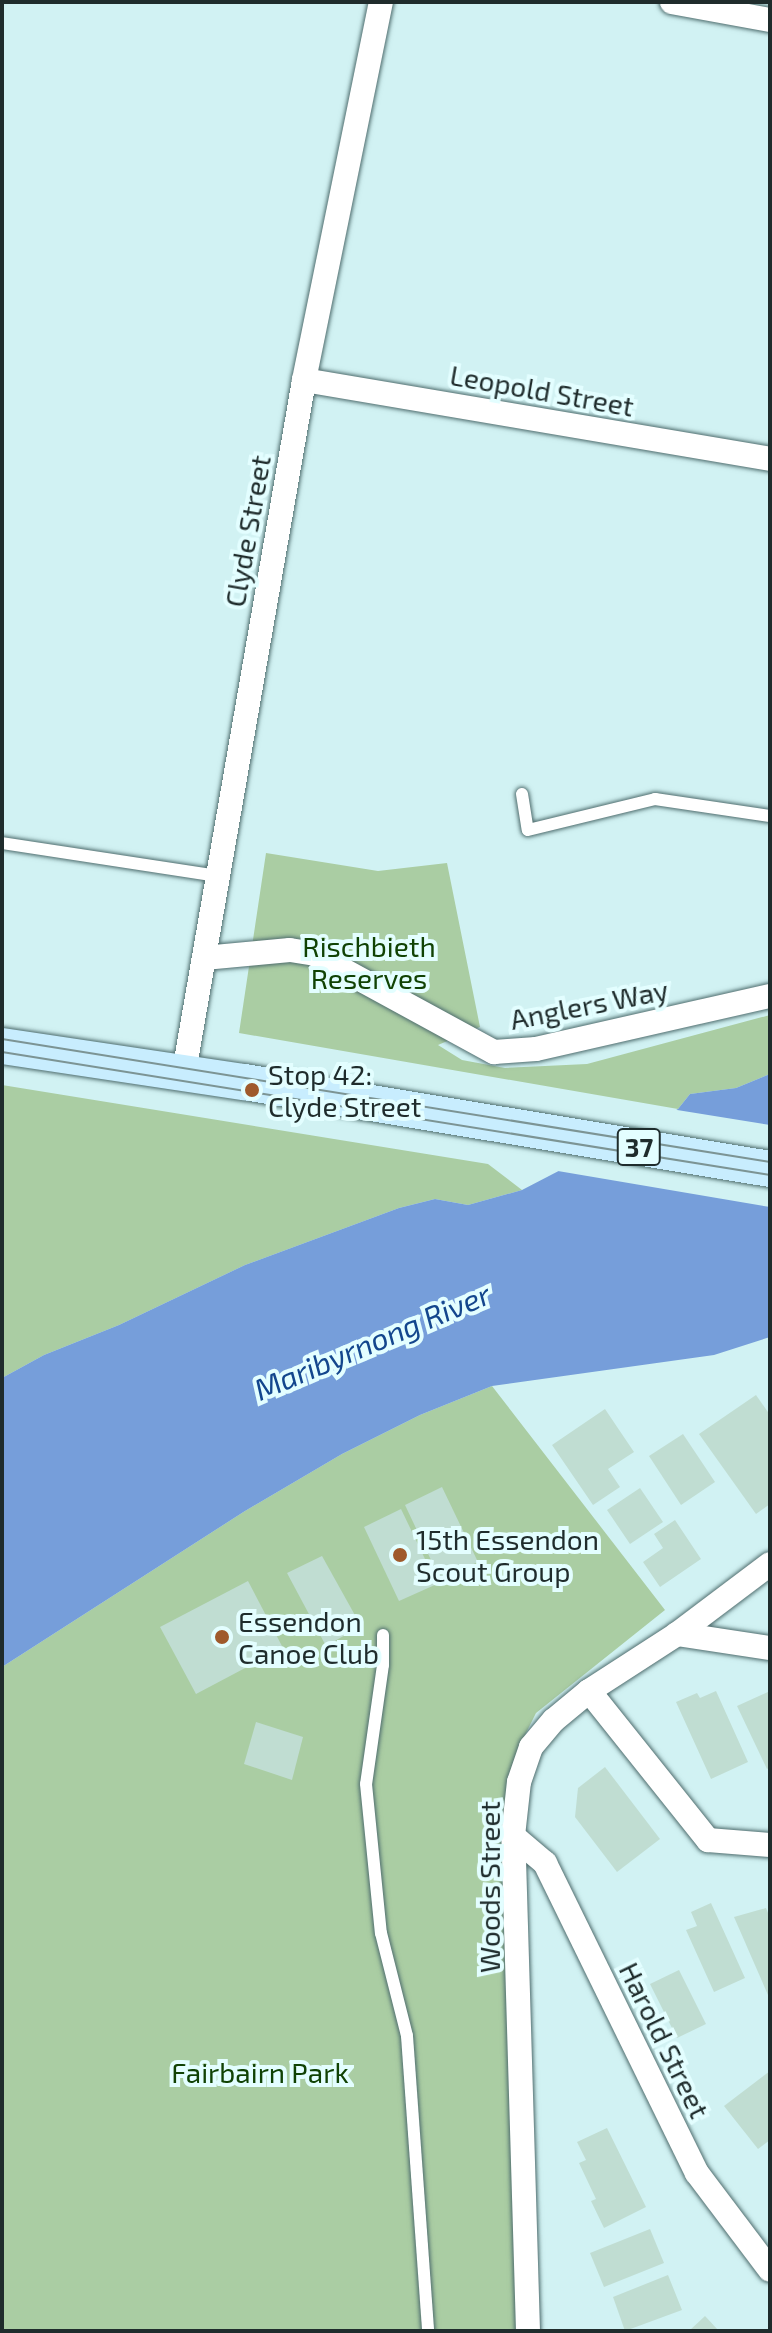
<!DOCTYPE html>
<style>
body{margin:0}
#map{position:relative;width:772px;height:2333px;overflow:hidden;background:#d1f2f3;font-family:"Exo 2",sans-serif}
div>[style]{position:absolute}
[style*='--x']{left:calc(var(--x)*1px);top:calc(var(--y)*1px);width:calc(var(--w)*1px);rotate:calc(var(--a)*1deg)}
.green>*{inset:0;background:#aacda3}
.water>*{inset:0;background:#769eda}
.pier>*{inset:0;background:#d1f2f3}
.building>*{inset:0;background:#c0ddd2}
.roads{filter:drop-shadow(0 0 2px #4f6d6e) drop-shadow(0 0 2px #4f6d6e)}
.lane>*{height:12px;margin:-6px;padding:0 6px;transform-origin:6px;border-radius:6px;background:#fff}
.street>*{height:24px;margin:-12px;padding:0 12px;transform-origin:12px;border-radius:12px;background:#fff}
.primary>*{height:36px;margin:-18px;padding:0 18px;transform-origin:18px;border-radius:18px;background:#c8edfe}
.tram>*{height:2px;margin:-1px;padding:0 1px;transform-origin:1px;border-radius:1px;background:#7c9494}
.dots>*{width:22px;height:22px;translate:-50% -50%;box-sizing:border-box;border:4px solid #e3feff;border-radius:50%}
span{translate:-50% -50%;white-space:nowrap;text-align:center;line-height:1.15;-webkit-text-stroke:8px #e3feff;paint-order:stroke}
.shield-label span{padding:2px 6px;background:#e3feff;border:2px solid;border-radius:6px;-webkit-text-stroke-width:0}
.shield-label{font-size:26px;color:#1f2c2c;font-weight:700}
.street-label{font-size:28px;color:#1f2c2c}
.park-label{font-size:28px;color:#104204}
.poi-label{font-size:28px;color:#1f2c2c}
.left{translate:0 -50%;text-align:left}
.water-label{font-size:30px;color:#13468d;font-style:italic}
.frame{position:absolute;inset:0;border:4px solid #1f2c2c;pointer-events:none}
</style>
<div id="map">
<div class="green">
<div style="clip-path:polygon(266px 853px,378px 871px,447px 863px,480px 1027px,438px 1045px,462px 1060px,505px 1068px,587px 1064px,770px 1015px,770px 1074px,736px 1088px,690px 1094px,678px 1109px,239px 1033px)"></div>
<div style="clip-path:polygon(2px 1085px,488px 1164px,522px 1190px,468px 1205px,435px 1199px,399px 1208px,245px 1265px,119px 1325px,44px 1355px,2px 1378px)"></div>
<div style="clip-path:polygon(492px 1386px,665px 1610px,536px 1713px,521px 1743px,529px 2331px,2px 2331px,2px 1667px,245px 1511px,342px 1454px,420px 1415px)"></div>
</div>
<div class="water">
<div style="clip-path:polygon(770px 1074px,770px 1337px,714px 1355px,492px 1386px,420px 1415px,342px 1454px,245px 1511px,2px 1667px,2px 1378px,44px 1355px,119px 1325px,245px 1265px,399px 1208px,435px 1199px,468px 1205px,522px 1190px,678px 1109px,690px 1094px,736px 1088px)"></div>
</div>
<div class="pier">
<div style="clip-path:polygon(671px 1109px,770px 1125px,770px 1207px,552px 1170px)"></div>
</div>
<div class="building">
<div style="clip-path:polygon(756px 1395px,770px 1415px,770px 1504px,756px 1514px,699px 1434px)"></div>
<div style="clip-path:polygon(605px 1409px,634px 1452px,608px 1469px,620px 1487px,593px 1505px,552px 1445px)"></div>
<div style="clip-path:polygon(683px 1434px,715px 1482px,681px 1505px,649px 1456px)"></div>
<div style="clip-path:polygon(442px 1487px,478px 1562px,440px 1579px,405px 1505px)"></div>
<div style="clip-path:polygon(640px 1488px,663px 1522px,630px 1544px,607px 1510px)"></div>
<div style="clip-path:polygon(401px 1509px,437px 1584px,399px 1601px,364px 1527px)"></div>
<div style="clip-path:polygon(675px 1520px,701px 1559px,660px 1587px,643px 1562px,663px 1548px,654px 1534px)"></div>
<div style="clip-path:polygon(322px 1556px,361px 1626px,326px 1646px,287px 1573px)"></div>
<div style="clip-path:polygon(248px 1581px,283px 1648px,196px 1694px,160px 1627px)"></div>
<div style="clip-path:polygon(716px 1691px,748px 1762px,711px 1779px,676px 1702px,697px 1693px,700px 1698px)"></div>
<div style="clip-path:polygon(770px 1691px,770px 1767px,767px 1769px,737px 1706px)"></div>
<div style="clip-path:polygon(256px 1722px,303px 1737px,292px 1780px,244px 1764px)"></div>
<div style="clip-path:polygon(605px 1767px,660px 1839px,617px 1872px,575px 1817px,578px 1788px)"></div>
<div style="clip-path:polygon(711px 1903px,745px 1978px,714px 1992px,686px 1930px,697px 1926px,691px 1912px)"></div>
<div style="clip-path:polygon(766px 1908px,770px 1918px,768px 1995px,734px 1917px)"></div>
<div style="clip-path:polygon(679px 1970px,706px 2024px,677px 2038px,650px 1984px)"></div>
<div style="clip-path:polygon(770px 2071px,770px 2140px,758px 2149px,724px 2106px)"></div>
<div style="clip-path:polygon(607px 2128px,646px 2207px,604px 2228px,591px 2201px,596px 2199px,579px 2163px,586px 2160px,577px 2142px)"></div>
<div style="clip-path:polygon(650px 2229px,664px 2263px,604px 2287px,590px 2253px)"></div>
<div style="clip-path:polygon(668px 2275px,682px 2310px,625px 2331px,613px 2297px)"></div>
<div style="clip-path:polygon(705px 2316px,719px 2331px,689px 2331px)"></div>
</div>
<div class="roads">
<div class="lane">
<div style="--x:522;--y:794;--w:36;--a:81"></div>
<div style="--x:528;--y:830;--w:131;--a:-13.7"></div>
<div style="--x:655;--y:799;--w:116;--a:8.4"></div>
<div style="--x:2;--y:843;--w:219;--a:8.7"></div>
<div style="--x:383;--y:1635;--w:30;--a:90"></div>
<div style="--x:383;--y:1665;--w:120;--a:98.1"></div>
<div style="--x:366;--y:1784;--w:150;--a:84.3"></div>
<div style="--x:381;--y:1933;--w:106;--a:75.8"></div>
<div style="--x:407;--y:2036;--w:296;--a:85.9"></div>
</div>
<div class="street">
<div style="--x:672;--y:2;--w:100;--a:10.4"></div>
<div style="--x:304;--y:380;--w:473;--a:9.6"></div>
<div style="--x:204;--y:958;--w:86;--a:-5.3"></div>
<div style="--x:290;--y:950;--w:24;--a:9"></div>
<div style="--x:314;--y:954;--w:205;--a:28.6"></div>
<div style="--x:494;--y:1052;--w:42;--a:-4.1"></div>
<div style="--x:536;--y:1049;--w:240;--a:-12.8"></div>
<div style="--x:184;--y:1072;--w:702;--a:-80.16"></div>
<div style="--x:304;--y:380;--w:386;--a:-78.5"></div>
<div style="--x:677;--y:1634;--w:94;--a:8.6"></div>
<div style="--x:589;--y:1691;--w:191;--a:51.4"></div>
<div style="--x:708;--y:1840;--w:62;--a:4.6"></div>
<div style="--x:513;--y:1836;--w:42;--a:40.2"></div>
<div style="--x:545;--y:1863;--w:345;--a:63.9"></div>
<div style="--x:697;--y:2173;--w:121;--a:53"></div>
<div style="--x:528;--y:2331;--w:495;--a:-91.7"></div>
<div style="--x:513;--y:1836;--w:54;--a:-83.7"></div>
<div style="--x:519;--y:1782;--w:37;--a:-71"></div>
<div style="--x:531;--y:1747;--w:35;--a:-50"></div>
<div style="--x:554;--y:1720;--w:45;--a:-39.6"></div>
<div style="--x:589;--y:1691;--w:105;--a:-32.9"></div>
<div style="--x:677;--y:1634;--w:116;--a:-37"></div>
</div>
<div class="primary">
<div style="--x:2;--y:1046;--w:245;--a:8.5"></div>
<div style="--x:244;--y:1082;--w:533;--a:9.39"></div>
</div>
</div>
<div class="tram">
<div style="--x:2;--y:1039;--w:778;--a:9.1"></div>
<div style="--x:2;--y:1052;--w:778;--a:9.1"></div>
</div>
<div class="dots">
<div style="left:252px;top:1090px;background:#9f5a2c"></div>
<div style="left:400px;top:1555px;background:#9f5a2c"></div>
<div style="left:222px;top:1637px;background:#9f5a2c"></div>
</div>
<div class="shield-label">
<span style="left:639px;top:1147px">37</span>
</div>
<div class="street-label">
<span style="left:542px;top:390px;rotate:10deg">Leopold Street</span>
<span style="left:247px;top:531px;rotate:-80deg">Clyde Street</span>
<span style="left:589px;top:1004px;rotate:-11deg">Anglers Way</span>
<span style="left:489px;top:1887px;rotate:-90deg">Woods Street</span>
<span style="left:665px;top:2040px;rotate:64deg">Harold Street</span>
</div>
<div class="park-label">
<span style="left:369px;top:962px">Rischbieth<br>Reserves</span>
<span style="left:260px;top:2072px">Fairbairn Park</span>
</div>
<div class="poi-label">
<span class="left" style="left:268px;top:1090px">Stop 42:<br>Clyde Street</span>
<span class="left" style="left:416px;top:1555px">15th Essendon<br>Scout Group</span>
<span class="left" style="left:238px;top:1637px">Essendon<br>Canoe Club</span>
</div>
<div class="water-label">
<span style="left:372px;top:1341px;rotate:-23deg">Maribyrnong River</span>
</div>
<div class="frame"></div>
</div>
